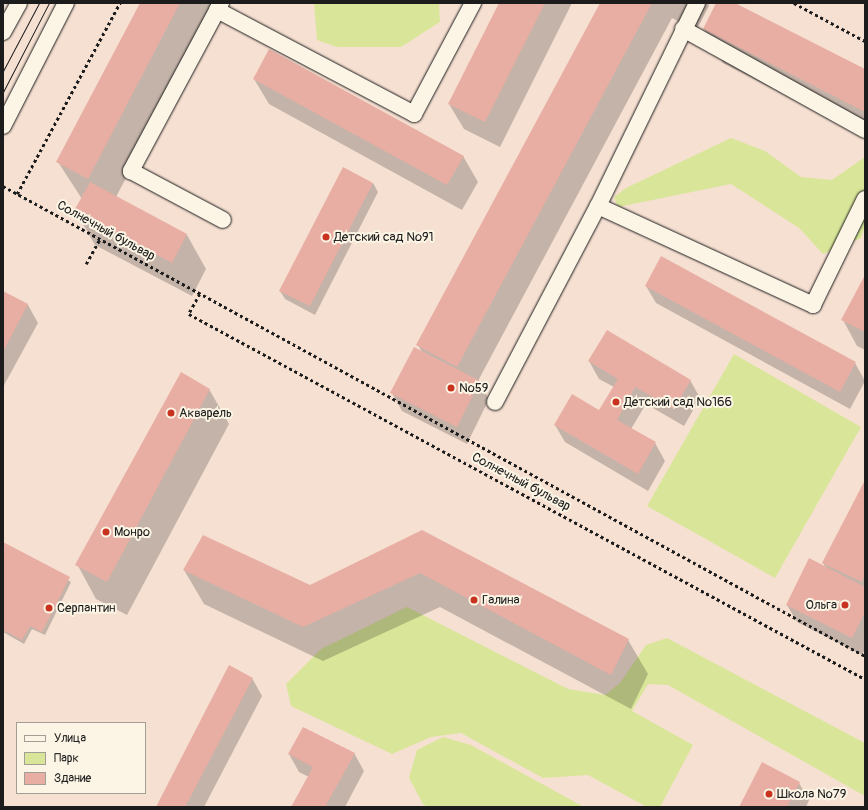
<!DOCTYPE html>
<meta charset="utf-8">
<style>
body{margin:0}
#map{position:relative;width:868px;height:810px;overflow:hidden;background:#f6e0d2;font-family:Pangolin,sans-serif}
div>[style]{position:absolute}
[style*='--x']{left:calc(var(--x)*1px);top:calc(var(--y)*1px);width:calc(var(--w)*1px);rotate:calc(var(--a)*1deg)}
.green>*{inset:0;background:#d9e699}
.shadow>*{inset:0;background:#0003}
.building>*{inset:0;background:#e8aea4}
.path>*{height:2.5px;margin-top:-1.25px;transform-origin:0;background:repeating-linear-gradient(90deg,#1c1c1c 0 3px,transparent 0 6px)}
.roads{filter:drop-shadow(0 0 1px #1c1c1c) drop-shadow(0 0 1px #1c1c1c)}
.minor>*{height:16px;margin:-8px;padding:0 8px;transform-origin:8px;border-radius:8px;background:#fcf5e5}
.tram>*{height:1px;margin:-0.5px;padding:0 0.5px;transform-origin:0.5px;border-radius:0.5px;background:#1c1c1c}
.dots>*{width:11px;height:11px;translate:-50% -50%;box-sizing:border-box;border:2px solid #fcf5e5;border-radius:50%}
span{translate:-50% -50%;white-space:nowrap;text-align:center;line-height:1.15;-webkit-text-stroke:4px #fcf5e5;paint-order:stroke}
.street-label{font-size:13px;color:#1c1c1c}
.poi-label{font-size:13px;color:#1c1c1c}
.left{translate:0 -50%;text-align:left}
.right{translate:-100% -50%;text-align:right}
.frame{position:absolute;inset:0;border:4px solid #1c1c1c;pointer-events:none}
.legend{position:absolute;left:16px;top:722px;width:130px;height:72px;box-sizing:border-box;background:#fcf5e5;border:1px solid #a29e95;margin:0;padding:5px 7px;list-style:none;font-size:12px;color:#1c1c1c}
.legend li{display:flex;align-items:center;gap:8px;height:20px}
.legend b{width:20px;border:1px solid #a29e95}
</style>
<div id="map">
<div class="green">
<div style="clip-path:polygon(314px 3px,439px 3px,440px 22px,401px 47px,337px 47px,317px 40px)"></div>
<div style="clip-path:polygon(731px 138px,765px 151px,801px 177px,832px 180px,865px 157px,865px 226px,861px 238px,823px 254px,799px 228px,731px 184px,618px 207px,614px 197px,626px 188px)"></div>
<div style="clip-path:polygon(734px 354px,861px 427px,775px 578px,647px 506px)"></div>
<div style="clip-path:polygon(407px 607px,568px 689px,605px 695px,620px 683px,646px 645px,667px 638px,865px 743px,865px 796px,668px 685px,648px 684px,632px 711px,693px 745px,660px 807px,647px 807px,588px 775px,543px 778px,461px 733px,431px 737px,392px 754px,291px 706px,286px 684px,321px 649px)"></div>
<div style="clip-path:polygon(443px 737px,471px 745px,584px 807px,428px 807px,423px 804px,409px 778px,417px 750px)"></div>
</div>
<div class="shadow">
<div style="clip-path:polygon(141px 3px,218px 3px,116px 197px,187px 235px,206px 269px,192px 296px,95px 245px,75px 210px,82px 199px,58px 162px)"></div>
<div style="clip-path:polygon(500px 3px,572px 3px,500px 147px,464px 129px,449px 104px)"></div>
<div style="clip-path:polygon(602px 3px,708px 3px,709px 6px,696px 31px,672px 18px,478px 381px,489px 399px,467px 444px,402px 411px,392px 393px,422px 352px,418px 345px)"></div>
<div style="clip-path:polygon(717px 3px,733px 3px,865px 70px,865px 136px,723px 63px,704px 29px)"></div>
<div style="clip-path:polygon(254px 79px,463px 156px,478px 182px,462px 210px,269px 104px)"></div>
<div style="clip-path:polygon(373px 183px,378px 192px,315px 315px,285px 299px,280px 291px)"></div>
<div style="clip-path:polygon(865px 277px,865px 350px,857px 346px,843px 320px)"></div>
<div style="clip-path:polygon(646px 286px,855px 363px,865px 381px,850px 409px,656px 303px)"></div>
<div style="clip-path:polygon(3px 292px,28px 305px,38px 323px,3px 387px)"></div>
<div style="clip-path:polygon(589px 361px,690px 380px,700px 398px,684px 426px,646px 404px,631px 429px,655px 443px,665px 461px,648px 491px,565px 442px,555px 425px,600px 412px,614px 387px,599px 379px)"></div>
<div style="clip-path:polygon(209px 389px,229px 424px,127px 615px,96px 599px,77px 564px)"></div>
<div style="clip-path:polygon(865px 482px,865px 649px,862px 655px,797px 622px,787px 605px,826px 568px,823px 563px)"></div>
<div style="clip-path:polygon(422px 531px,628px 640px,648px 674px,631px 709px,440px 607px,323px 661px,204px 604px,184px 570px,310px 586px)"></div>
<div style="clip-path:polygon(3px 543px,71px 582px,45px 635px,32px 629px,24px 644px,3px 632px)"></div>
<div style="clip-path:polygon(252px 678px,262px 696px,204px 807px,157px 807px)"></div>
<div style="clip-path:polygon(354px 753px,364px 771px,345px 807px,293px 807px,309px 777px,299px 772px,289px 754px)"></div>
<div style="clip-path:polygon(799px 783px,809px 800px,806px 807px,740px 807px)"></div>
</div>
<div class="building">
<div style="clip-path:polygon(140px 3px,180px 3px,88px 179px,56px 162px)"></div>
<div style="clip-path:polygon(499px 3px,545px 3px,485px 122px,448px 104px)"></div>
<div style="clip-path:polygon(600px 3px,652px 3px,457px 367px,416px 345px)"></div>
<div style="clip-path:polygon(716px 3px,735px 3px,865px 69px,865px 112px,703px 29px)"></div>
<div style="clip-path:polygon(269px 49px,464px 156px,447px 185px,253px 79px)"></div>
<div style="clip-path:polygon(343px 167px,373px 183px,310px 306px,279px 291px)"></div>
<div style="clip-path:polygon(90px 182px,187px 234px,172px 263px,74px 211px)"></div>
<div style="clip-path:polygon(661px 256px,856px 362px,840px 392px,645px 286px)"></div>
<div style="clip-path:polygon(865px 275px,865px 332px,841px 320px)"></div>
<div style="clip-path:polygon(3px 291px,28px 304px,3px 352px)"></div>
<div style="clip-path:polygon(607px 330px,691px 380px,674px 409px,635px 387px,617px 420px,656px 442px,638px 474px,554px 425px,572px 394px,599px 410px,618px 379px,588px 361px)"></div>
<div style="clip-path:polygon(414px 347px,480px 381px,457px 427px,390px 393px)"></div>
<div style="clip-path:polygon(181px 372px,210px 389px,107px 582px,75px 565px)"></div>
<div style="clip-path:polygon(865px 480px,865px 575px,862px 582px,822px 563px)"></div>
<div style="clip-path:polygon(422px 530px,629px 639px,611px 675px,420px 573px,303px 627px,183px 570px,203px 535px,310px 585px)"></div>
<div style="clip-path:polygon(3px 542px,70px 577px,42px 632px,30px 626px,22px 640px,3px 630px)"></div>
<div style="clip-path:polygon(809px 558px,865px 587px,865px 612px,852px 638px,786px 605px)"></div>
<div style="clip-path:polygon(229px 665px,253px 678px,185px 807px,156px 807px)"></div>
<div style="clip-path:polygon(303px 727px,355px 753px,325px 807px,291px 807px,313px 767px,288px 754px)"></div>
<div style="clip-path:polygon(762px 762px,800px 782px,787px 807px,739px 807px)"></div>
</div>
<div class="path">
<div style="--x:794;--y:3;--w:81;--a:28.2"></div>
<div style="--x:3;--y:186;--w:982;--a:28.6"></div>
<div style="--x:17;--y:194;--w:217;--a:-61.7"></div>
<div style="--x:86;--y:264;--w:29;--a:-61"></div>
<div style="--x:200;--y:294;--w:23;--a:119"></div>
<div style="--x:189;--y:314;--w:768;--a:28.37"></div>
</div>
<div class="roads">
<div class="minor">
<div style="--x:221;--y:3;--w:191;--a:118.2"></div>
<div style="--x:131;--y:171;--w:104;--a:28"></div>
<div style="--x:217;--y:10;--w:223;--a:27.8"></div>
<div style="--x:414;--y:114;--w:126;--a:-62"></div>
<div style="--x:683;--y:29;--w:208;--a:29"></div>
<div style="--x:3;--y:32;--w:33;--a:-61"></div>
<div style="--x:3;--y:126;--w:138;--a:-62.9"></div>
<div style="--x:598;--y:206;--w:226;--a:-64"></div>
<div style="--x:495;--y:402;--w:221;--a:-62.3"></div>
<div style="--x:598;--y:206;--w:237;--a:24.7"></div>
<div style="--x:813;--y:305;--w:118;--a:-63.9"></div>
</div>
</div>
<div class="tram">
<div style="--x:3;--y:71;--w:77;--a:-62.1"></div>
<div style="--x:3;--y:92;--w:100;--a:-62.7"></div>
</div>
<div class="dots">
<div style="left:326px;top:237px;background:#c8321e"></div>
<div style="left:451px;top:388px;background:#c8321e"></div>
<div style="left:616px;top:402px;background:#c8321e"></div>
<div style="left:171px;top:413px;background:#c8321e"></div>
<div style="left:106px;top:532px;background:#c8321e"></div>
<div style="left:474px;top:600px;background:#c8321e"></div>
<div style="left:845px;top:605px;background:#c8321e"></div>
<div style="left:49px;top:608px;background:#c8321e"></div>
<div style="left:769px;top:794px;background:#c8321e"></div>
</div>
<div class="street-label">
<span style="left:106px;top:231px;rotate:29deg">Солнечный бульвар</span>
<span style="left:521px;top:482px;rotate:28deg">Солнечный бульвар</span>
</div>
<div class="poi-label">
<span class="left" style="left:334px;top:237px">Детский сад №91</span>
<span class="left" style="left:459px;top:388px">№59</span>
<span class="left" style="left:624px;top:402px">Детский сад №166</span>
<span class="left" style="left:179px;top:413px">Акварель</span>
<span class="left" style="left:114px;top:532px">Монро</span>
<span class="left" style="left:482px;top:600px">Галина</span>
<span class="right" style="left:837px;top:605px">Ольга</span>
<span class="left" style="left:57px;top:608px">Серпантин</span>
<span class="left" style="left:777px;top:794px">Школа №79</span>
</div>
<div class="frame"></div>
<ul class="legend">
<li><b style="height:5px;background:#fcf5e5"></b>Улица</li>
<li><b style="height:11px;background:#d9e699"></b>Парк</li>
<li><b style="height:11px;background:#e8aea4"></b>Здание</li>
</ul>
</div>
